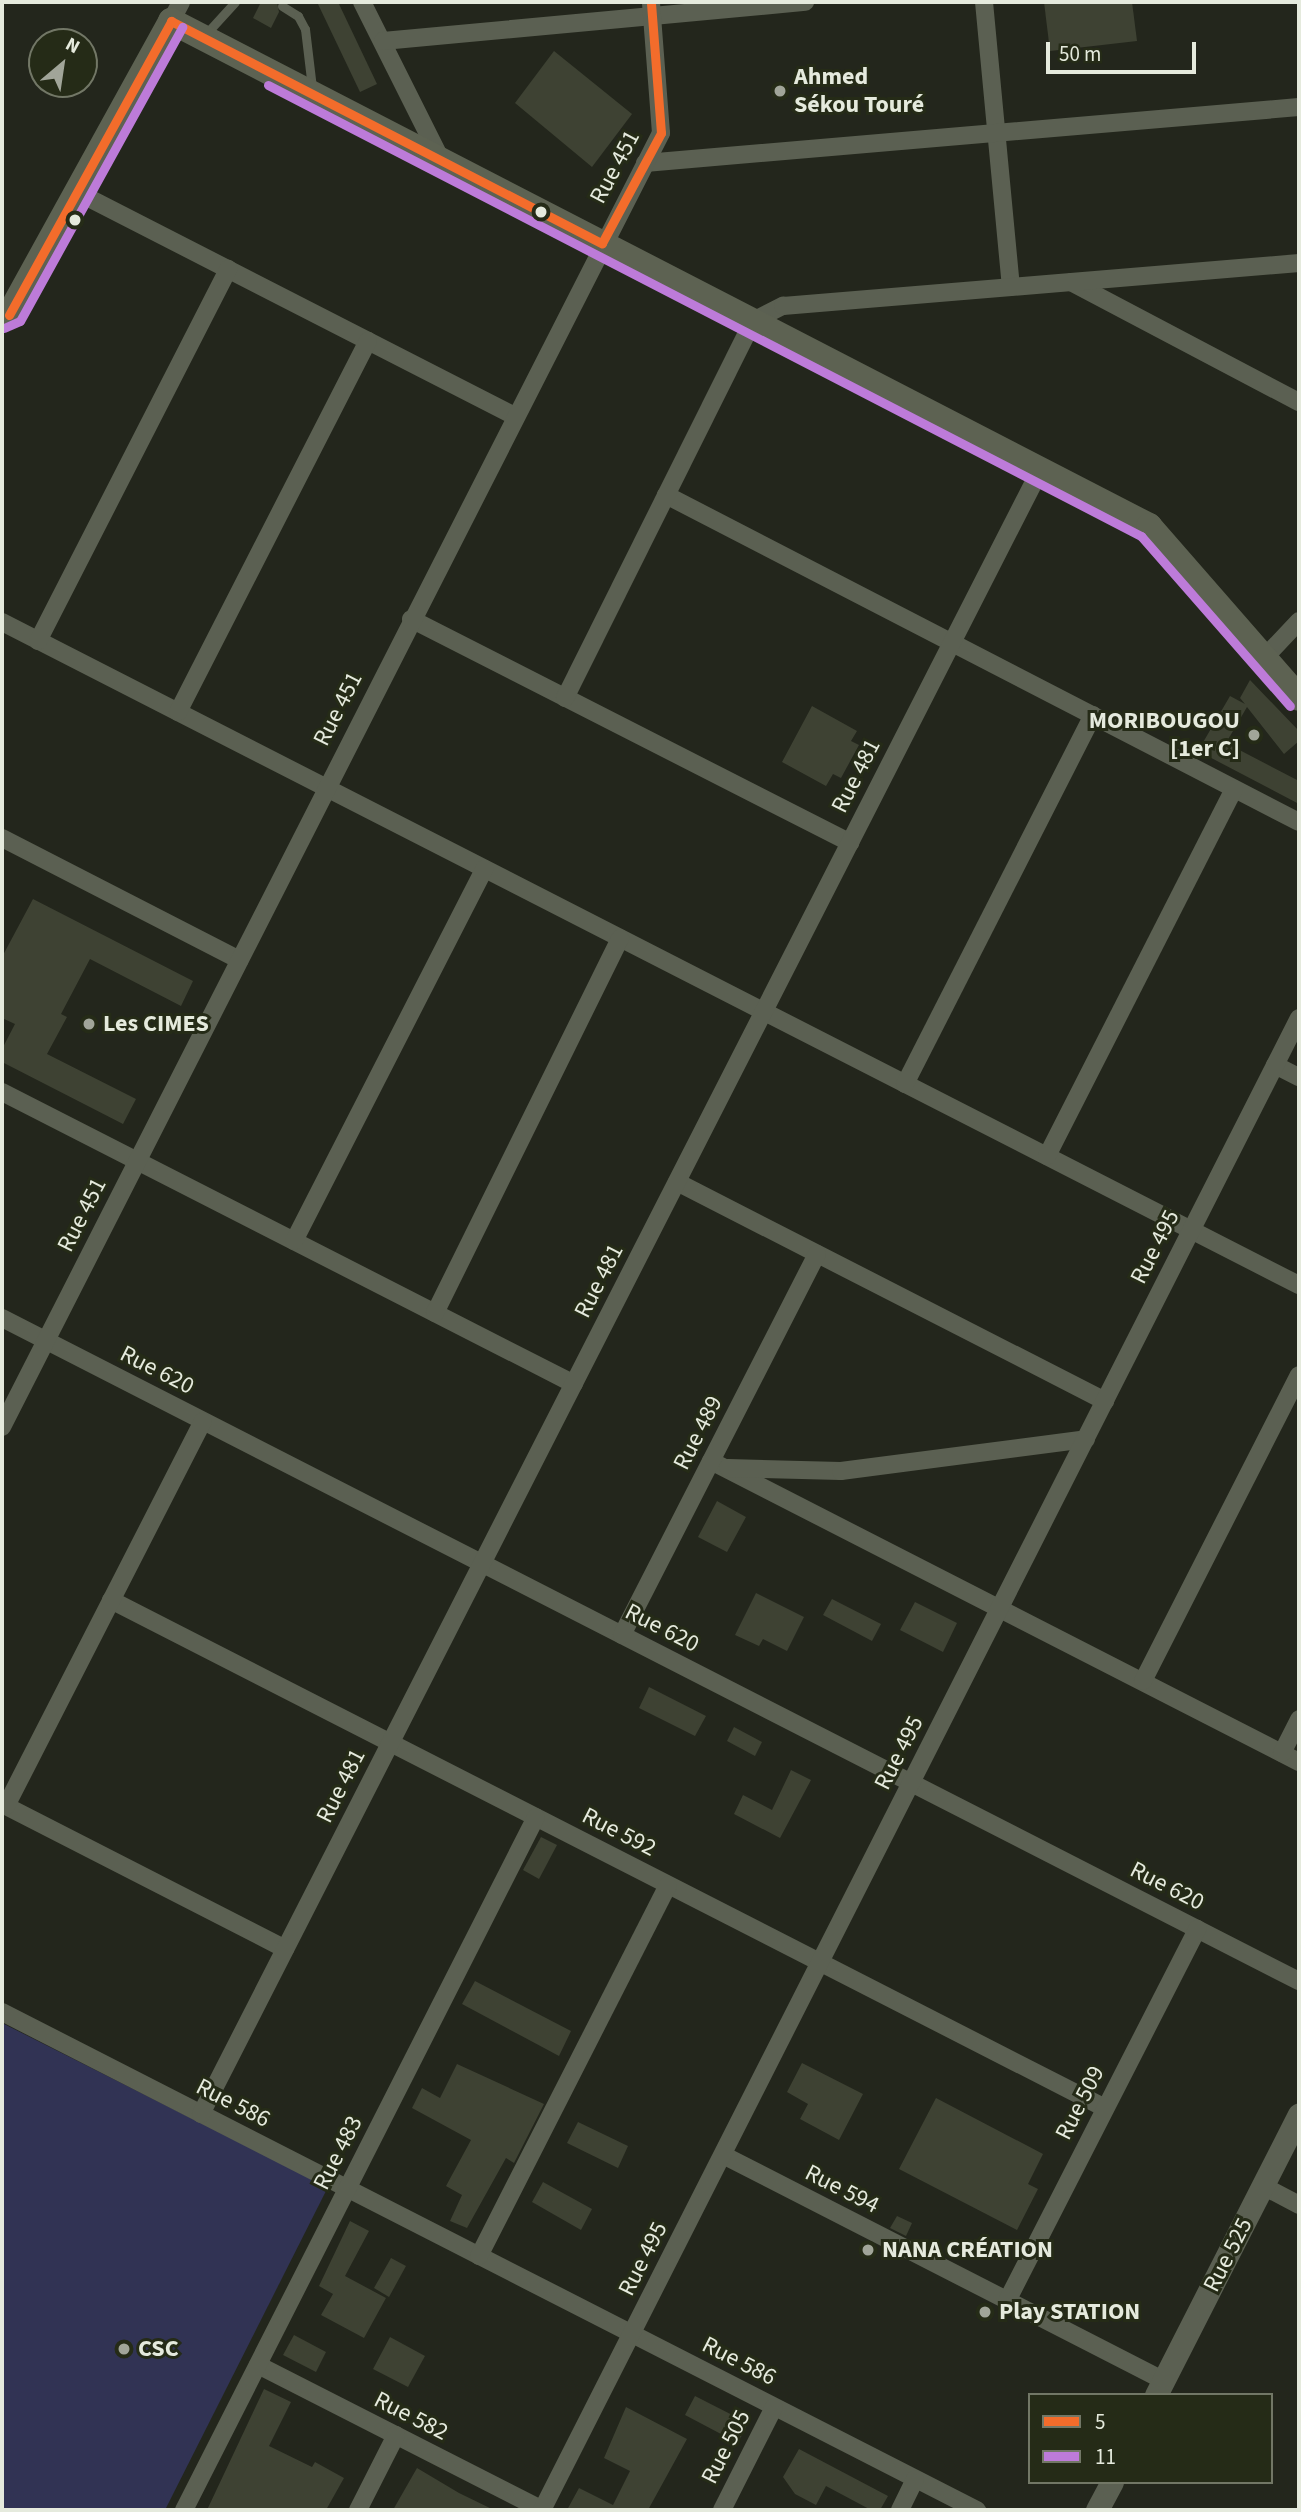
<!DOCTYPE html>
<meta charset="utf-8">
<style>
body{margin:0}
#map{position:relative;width:1301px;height:2512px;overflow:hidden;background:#23261c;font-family:"Source Sans 3",sans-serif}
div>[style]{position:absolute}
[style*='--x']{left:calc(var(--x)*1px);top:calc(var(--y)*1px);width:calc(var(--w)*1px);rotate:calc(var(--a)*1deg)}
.green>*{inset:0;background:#313354}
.building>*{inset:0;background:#3e4233}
.service>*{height:9px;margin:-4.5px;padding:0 4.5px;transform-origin:4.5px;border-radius:4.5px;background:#5b6052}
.minor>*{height:18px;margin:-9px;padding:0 9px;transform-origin:9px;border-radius:9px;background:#5b6052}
.tertiary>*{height:23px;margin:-11.5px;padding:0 11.5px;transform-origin:11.5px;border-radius:11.5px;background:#5b6052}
.secondary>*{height:26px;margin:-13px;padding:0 13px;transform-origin:13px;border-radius:13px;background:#5d6252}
.bus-1>*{height:9px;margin:-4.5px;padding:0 4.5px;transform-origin:4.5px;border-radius:4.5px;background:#f36c2b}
.bus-2>*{height:9px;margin:-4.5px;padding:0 4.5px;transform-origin:4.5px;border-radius:4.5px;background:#bd7bd9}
.dots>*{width:19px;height:19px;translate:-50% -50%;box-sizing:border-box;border:4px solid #252b17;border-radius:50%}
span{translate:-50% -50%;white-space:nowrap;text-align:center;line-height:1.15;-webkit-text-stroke:6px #252b17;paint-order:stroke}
.poi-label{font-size:24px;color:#e5eadd;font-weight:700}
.left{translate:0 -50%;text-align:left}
.right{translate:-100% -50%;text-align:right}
.street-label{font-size:24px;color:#e5eadd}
.frame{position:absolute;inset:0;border:4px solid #e5eadd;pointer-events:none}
.legend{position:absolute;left:1028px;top:2393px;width:245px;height:91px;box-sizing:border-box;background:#252b17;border:2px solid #727766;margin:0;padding:9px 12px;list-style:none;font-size:21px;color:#e5eadd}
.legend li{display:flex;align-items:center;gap:14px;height:35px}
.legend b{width:35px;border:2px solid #727766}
.north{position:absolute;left:28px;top:28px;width:70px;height:70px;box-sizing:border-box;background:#252b17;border:2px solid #727766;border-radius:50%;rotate:29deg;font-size:19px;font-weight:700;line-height:28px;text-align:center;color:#e5eadd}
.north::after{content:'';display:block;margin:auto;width:24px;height:32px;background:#a1a599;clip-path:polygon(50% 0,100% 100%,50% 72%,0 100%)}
.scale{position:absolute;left:1046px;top:42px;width:150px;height:32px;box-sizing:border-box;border:4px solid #e5eadd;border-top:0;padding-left:9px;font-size:21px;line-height:24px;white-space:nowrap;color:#e5eadd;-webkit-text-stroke:5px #252b17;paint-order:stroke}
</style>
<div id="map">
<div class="green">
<div style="clip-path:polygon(2px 2023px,328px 2187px,165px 2510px,2px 2510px)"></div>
</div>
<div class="building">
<div style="clip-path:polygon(261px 2px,277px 2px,279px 12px,271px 28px,253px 18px)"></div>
<div style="clip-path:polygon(317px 2px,338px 2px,377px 84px,360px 92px)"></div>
<div style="clip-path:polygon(1044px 2px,1132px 2px,1137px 41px,1050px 51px)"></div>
<div style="clip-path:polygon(554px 51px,632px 114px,592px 167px,515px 103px)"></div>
<div style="clip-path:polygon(1250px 680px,1299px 731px,1299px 741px,1284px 754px,1247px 707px,1226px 743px,1299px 781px,1299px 804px,1198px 751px,1230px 696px,1245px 704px,1240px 698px)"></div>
<div style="clip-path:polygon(812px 706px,857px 731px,851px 741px,859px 745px,841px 778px,833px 774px,826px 786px,782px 762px)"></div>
<div style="clip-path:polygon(33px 899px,193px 981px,181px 1006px,90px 959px,61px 1014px,67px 1017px,47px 1054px,136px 1099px,123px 1124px,2px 1062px,2px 1049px,15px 1024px,2px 1018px,2px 957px)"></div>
<div style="clip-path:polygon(717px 1501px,746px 1517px,727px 1552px,698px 1537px)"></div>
<div style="clip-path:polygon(756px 1593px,804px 1617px,787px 1651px,763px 1639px,759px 1646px,735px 1635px)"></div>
<div style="clip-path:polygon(832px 1599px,881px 1624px,872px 1641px,823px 1615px)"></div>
<div style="clip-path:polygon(915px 1602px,957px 1623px,943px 1652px,900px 1630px)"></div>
<div style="clip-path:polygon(649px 1687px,706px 1716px,695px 1736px,639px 1708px)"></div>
<div style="clip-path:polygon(734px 1727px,762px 1742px,755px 1756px,727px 1741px)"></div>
<div style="clip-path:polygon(791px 1770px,811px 1780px,780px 1838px,734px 1814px,743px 1795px,772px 1810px)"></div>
<div style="clip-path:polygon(541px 1837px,557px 1845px,539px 1879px,523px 1870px)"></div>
<div style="clip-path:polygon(475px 1981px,571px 2031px,559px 2056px,462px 2004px)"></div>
<div style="clip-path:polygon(802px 2063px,863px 2094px,839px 2140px,800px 2119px,808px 2104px,787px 2092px)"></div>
<div style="clip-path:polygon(457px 2064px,544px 2104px,514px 2163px,506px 2158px,467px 2228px,450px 2221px,462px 2195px,446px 2186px,471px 2140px,412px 2108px,422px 2088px,440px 2098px)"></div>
<div style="clip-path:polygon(936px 2098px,1043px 2154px,1028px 2184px,1038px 2189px,1017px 2230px,899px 2169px)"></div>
<div style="clip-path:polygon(578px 2122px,628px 2146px,618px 2168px,567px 2143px)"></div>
<div style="clip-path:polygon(543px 2182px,592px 2209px,581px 2230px,532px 2202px)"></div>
<div style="clip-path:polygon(897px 2216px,912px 2223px,906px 2236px,890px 2228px)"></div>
<div style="clip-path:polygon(350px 2221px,369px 2231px,345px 2276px,386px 2298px,364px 2338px,321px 2315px,333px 2294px,319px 2286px)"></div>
<div style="clip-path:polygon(391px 2258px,406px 2266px,389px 2297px,374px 2288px)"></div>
<div style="clip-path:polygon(294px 2335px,326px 2352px,316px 2372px,283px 2355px)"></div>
<div style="clip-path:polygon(390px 2337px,425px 2356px,408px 2387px,373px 2369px)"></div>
<div style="clip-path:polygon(264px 2389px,291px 2402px,269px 2446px,312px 2467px,315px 2462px,344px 2478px,326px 2510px,207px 2510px)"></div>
<div style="clip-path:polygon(695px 2396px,748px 2423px,738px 2443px,685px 2415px)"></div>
<div style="clip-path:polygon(626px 2407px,687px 2439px,648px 2510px,567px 2510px,579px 2488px,613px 2505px,630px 2471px,604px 2458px)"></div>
<div style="clip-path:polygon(799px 2449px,888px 2496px,880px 2510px,871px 2510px,826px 2486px,816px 2505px,795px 2494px,783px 2477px)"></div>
<div style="clip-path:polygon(417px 2468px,459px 2493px,494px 2510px,393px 2510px)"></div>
</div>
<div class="service">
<div style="--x:282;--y:6;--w:19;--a:32"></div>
<div style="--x:298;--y:16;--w:15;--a:62"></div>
<div style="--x:305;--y:29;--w:59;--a:83.2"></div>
<div style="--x:204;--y:36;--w:46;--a:-47.6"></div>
</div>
<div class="minor">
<div style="--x:362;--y:2;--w:177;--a:63.4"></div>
<div style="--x:984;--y:2;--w:286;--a:84.6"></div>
<div style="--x:171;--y:21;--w:21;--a:-62"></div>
<div style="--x:383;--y:41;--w:424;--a:-5.3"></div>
<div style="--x:645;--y:163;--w:656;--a:-4.89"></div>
<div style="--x:79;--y:193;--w:489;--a:27.1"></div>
<div style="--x:1071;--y:282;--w:258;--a:27.8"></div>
<div style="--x:666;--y:495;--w:712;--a:27.32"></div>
<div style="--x:411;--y:619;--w:493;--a:27"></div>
<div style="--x:2;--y:622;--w:1457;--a:27.08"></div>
<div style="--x:38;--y:641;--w:418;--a:-62.9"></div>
<div style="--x:1266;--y:656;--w:48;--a:-46.7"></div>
<div style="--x:565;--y:698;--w:421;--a:-63.5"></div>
<div style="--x:753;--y:321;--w:34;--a:-27"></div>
<div style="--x:783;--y:306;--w:518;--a:-4.76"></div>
<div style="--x:178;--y:712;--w:417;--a:-62.9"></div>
<div style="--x:2;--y:838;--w:267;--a:27.2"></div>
<div style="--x:1275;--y:1065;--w:27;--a:27"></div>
<div style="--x:905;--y:1084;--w:414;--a:-63"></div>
<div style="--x:2;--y:1092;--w:642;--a:27.04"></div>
<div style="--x:1047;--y:1156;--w:412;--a:-63"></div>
<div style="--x:677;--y:1182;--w:481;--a:27.1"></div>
<div style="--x:294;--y:1241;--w:418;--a:-62.9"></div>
<div style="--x:435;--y:1313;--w:418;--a:-63.7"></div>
<div style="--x:2;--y:1318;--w:1457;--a:27.08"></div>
<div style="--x:2;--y:1427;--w:1452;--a:-63.01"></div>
<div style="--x:661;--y:133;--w:131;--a:-94.4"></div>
<div style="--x:711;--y:1461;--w:661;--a:27.11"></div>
<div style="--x:728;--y:1468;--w:113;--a:1.5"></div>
<div style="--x:841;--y:1471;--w:247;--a:-7.4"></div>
<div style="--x:111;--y:1600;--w:1116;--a:27.07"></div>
<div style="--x:622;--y:1635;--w:428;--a:-62.9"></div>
<div style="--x:1143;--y:1681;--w:343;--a:-63"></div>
<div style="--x:1282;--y:1753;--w:38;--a:-63"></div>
<div style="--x:2;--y:1804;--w:318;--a:27.1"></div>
<div style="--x:6;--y:1806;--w:432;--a:-62.9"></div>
<div style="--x:2;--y:2012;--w:1095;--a:27.06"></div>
<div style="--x:201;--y:2114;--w:1846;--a:-62.96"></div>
<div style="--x:723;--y:2155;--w:496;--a:27.1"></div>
<div style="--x:1263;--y:2186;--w:41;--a:27.8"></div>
<div style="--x:479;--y:2256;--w:416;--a:-63"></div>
<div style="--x:1007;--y:2301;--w:418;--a:-62.9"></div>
<div style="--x:258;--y:2365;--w:319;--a:27"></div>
<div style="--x:184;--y:2510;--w:777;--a:-63.07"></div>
<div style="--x:358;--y:2510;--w:84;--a:-63.1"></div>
<div style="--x:542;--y:2510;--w:1673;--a:-63.1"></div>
<div style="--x:722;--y:2510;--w:115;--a:-63.2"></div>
<div style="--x:900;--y:2510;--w:34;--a:-64"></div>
</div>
<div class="tertiary">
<div style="--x:1156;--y:2395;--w:315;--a:-63"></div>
<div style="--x:1097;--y:2510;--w:32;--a:-62"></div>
</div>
<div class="secondary">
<div style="--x:2;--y:316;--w:7;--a:-8"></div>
<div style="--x:9;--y:315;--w:336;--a:-61.1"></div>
<div style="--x:171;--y:21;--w:1101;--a:27.31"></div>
<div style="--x:1149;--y:526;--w:228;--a:48.9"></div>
</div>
<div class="bus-1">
<div style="--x:171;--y:21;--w:485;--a:27.3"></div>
<div style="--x:602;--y:243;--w:125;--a:-61.8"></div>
<div style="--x:661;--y:133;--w:131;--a:-94.4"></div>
<div style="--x:9;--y:315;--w:336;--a:-61.1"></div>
</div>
<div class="bus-2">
<div style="--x:268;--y:85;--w:983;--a:27.32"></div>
<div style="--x:1141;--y:536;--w:226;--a:48.8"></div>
<div style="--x:4;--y:328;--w:17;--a:-24"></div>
<div style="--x:20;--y:321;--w:336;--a:-61.1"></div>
</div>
<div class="dots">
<div style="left:780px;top:91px;background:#a1a599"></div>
<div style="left:541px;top:212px;background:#e5eadd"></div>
<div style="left:75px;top:220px;background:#e5eadd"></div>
<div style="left:1254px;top:735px;background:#a1a599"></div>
<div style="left:89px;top:1024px;background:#a1a599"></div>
<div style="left:868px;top:2250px;background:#a1a599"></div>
<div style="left:985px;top:2312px;background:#a1a599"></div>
<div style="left:124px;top:2349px;background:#a1a599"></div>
</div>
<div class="poi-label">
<span class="left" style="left:794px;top:91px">Ahmed<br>Sékou Touré</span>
<span class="right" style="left:1240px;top:735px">MORIBOUGOU<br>[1er C]</span>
<span class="left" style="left:103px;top:1024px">Les CIMES</span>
<span class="left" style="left:882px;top:2250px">NANA CRÉATION</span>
<span class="left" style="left:999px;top:2312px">Play STATION</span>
<span class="left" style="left:138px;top:2349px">CSC</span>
</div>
<div class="street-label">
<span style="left:615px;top:167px;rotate:-62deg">Rue 451</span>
<span style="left:338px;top:709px;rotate:-63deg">Rue 451</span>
<span style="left:856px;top:776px;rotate:-63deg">Rue 481</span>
<span style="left:82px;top:1215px;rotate:-63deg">Rue 451</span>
<span style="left:1155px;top:1247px;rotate:-63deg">Rue 495</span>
<span style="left:599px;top:1281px;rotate:-63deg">Rue 481</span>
<span style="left:157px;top:1370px;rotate:27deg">Rue 620</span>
<span style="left:698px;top:1433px;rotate:-63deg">Rue 489</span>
<span style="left:662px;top:1628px;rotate:27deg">Rue 620</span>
<span style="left:899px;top:1753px;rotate:-63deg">Rue 495</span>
<span style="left:341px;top:1786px;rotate:-63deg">Rue 481</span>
<span style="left:619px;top:1832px;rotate:27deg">Rue 592</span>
<span style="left:1167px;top:1886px;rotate:27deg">Rue 620</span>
<span style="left:233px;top:2103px;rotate:27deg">Rue 586</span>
<span style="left:1080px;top:2103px;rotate:-63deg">Rue 509</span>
<span style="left:338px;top:2153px;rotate:-63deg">Rue 483</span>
<span style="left:842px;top:2189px;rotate:27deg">Rue 594</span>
<span style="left:1228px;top:2255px;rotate:-63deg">Rue 525</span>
<span style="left:643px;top:2259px;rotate:-63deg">Rue 495</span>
<span style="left:739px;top:2361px;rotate:27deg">Rue 586</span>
<span style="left:411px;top:2416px;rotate:27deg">Rue 582</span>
<span style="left:726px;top:2447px;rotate:-63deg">Rue 505</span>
</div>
<div class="frame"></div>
<ul class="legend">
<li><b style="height:9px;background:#f36c2b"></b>5</li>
<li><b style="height:9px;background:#bd7bd9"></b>11</li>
</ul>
<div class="north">N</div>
<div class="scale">50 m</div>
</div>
